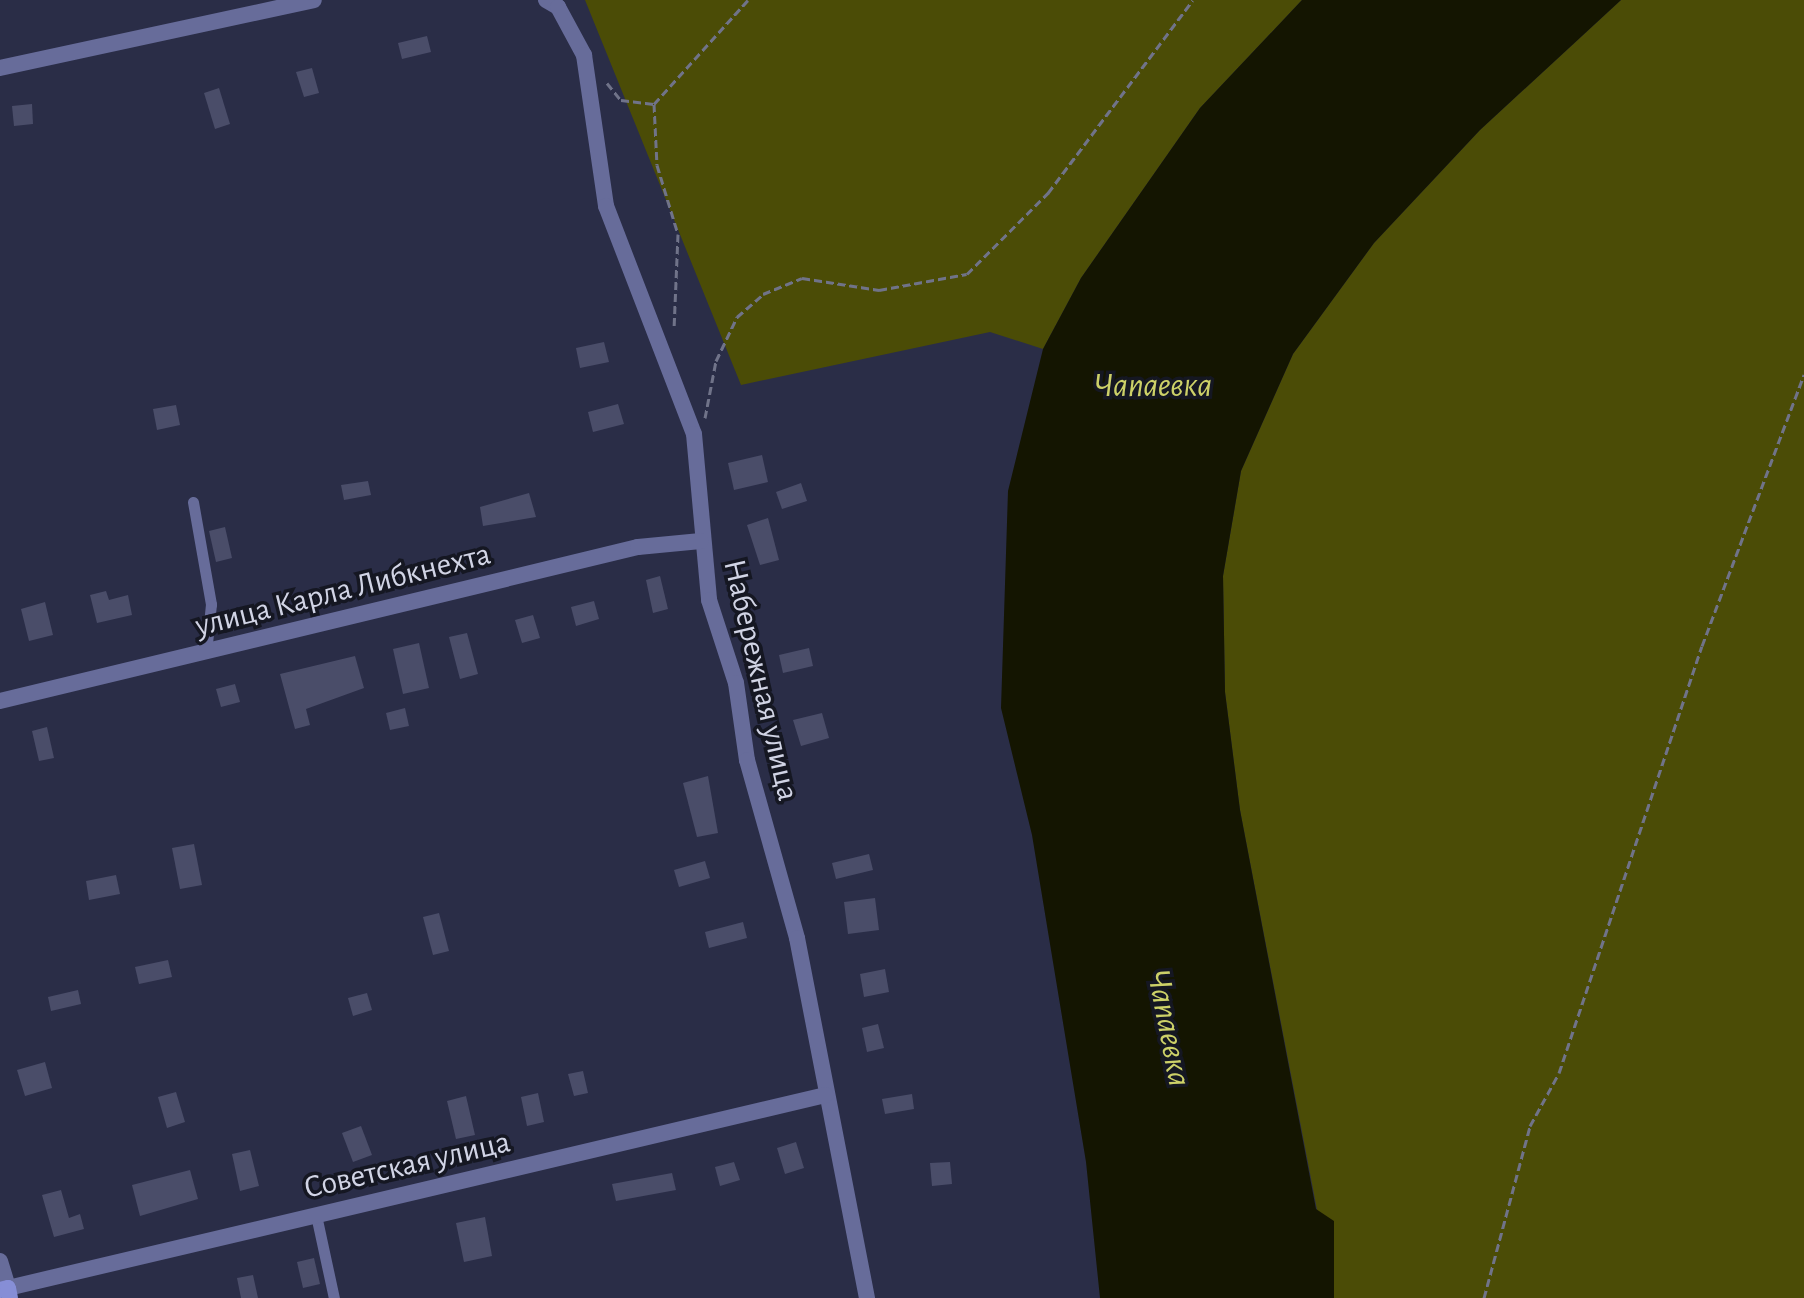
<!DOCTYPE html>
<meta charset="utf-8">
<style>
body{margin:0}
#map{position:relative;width:1804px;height:1298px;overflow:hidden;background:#2a2d47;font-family:"Alegreya Sans",sans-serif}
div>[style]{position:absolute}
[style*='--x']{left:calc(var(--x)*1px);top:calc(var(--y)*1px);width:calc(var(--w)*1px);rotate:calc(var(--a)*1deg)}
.green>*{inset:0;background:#4b4c06}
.water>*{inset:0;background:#141501}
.building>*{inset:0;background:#4a4d69}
.path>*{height:3px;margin-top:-1.5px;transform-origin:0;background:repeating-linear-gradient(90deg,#707389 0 8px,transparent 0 12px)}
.lane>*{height:11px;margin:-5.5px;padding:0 5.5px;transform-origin:5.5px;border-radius:5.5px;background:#676c9a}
.street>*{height:16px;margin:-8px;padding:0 8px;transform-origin:8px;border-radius:8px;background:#676c9a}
.secondary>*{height:16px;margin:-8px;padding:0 8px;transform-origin:8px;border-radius:8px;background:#868ed6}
span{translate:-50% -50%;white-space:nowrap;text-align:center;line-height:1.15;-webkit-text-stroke:7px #151722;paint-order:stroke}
.street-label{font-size:32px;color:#d1d4e5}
.water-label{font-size:34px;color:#cdd168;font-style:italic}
</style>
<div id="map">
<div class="green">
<div style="clip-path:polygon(585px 0,1302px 0,1200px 108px,1081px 278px,1043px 349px,990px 332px,741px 385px)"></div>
<div style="clip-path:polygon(1621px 0,1804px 0,1804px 1298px,1334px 1298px,1240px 810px,1225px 692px,1223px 576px,1241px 471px,1293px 354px,1374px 243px,1480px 130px)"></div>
</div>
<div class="water">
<div style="clip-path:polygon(1302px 0,1621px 0,1480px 130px,1374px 243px,1293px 354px,1241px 471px,1223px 576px,1225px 692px,1240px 810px,1316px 1209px,1334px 1221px,1334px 1298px,1100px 1298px,1086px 1162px,1032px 835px,1001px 708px,1008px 491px,1043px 349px,1081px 278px,1200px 108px)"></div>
</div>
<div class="building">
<div style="clip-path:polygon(427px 36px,431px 52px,402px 59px,398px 43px)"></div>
<div style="clip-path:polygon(312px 68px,319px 93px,304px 97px,296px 72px)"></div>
<div style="clip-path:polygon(219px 88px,230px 124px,215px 129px,204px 93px)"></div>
<div style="clip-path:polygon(32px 104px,33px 124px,14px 126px,12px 106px)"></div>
<div style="clip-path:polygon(604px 342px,609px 362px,580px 368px,576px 348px)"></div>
<div style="clip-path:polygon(618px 404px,624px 424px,593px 432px,588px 412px)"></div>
<div style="clip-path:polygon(176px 405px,180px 425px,157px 430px,153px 409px)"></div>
<div style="clip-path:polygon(762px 455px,768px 482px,734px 490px,728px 463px)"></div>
<div style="clip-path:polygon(368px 481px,371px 495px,344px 500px,341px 485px)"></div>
<div style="clip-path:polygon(801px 483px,807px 501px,782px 509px,776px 492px)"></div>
<div style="clip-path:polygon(529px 493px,536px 517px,483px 526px,480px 507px)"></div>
<div style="clip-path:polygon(768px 518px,779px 560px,760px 565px,747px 525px)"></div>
<div style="clip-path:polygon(225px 527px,232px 558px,216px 562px,209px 531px)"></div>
<div style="clip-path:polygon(660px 576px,668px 609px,653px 613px,646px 580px)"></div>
<div style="clip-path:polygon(106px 591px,109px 600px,128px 595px,132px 615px,97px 623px,90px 595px)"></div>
<div style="clip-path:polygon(594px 601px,599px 619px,576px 626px,571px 607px)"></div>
<div style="clip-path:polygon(45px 602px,53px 635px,29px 641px,21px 609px)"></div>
<div style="clip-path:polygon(533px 615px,540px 638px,522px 643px,515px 620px)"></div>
<div style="clip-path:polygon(467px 633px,478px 674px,460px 679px,449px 637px)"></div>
<div style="clip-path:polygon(419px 643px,429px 688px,403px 694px,393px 649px)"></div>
<div style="clip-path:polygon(809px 648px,813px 666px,783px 673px,779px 655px)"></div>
<div style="clip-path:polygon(355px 656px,364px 688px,306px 709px,310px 725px,295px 729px,280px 674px)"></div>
<div style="clip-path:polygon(235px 684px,240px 702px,221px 707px,216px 689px)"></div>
<div style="clip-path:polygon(405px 708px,409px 726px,390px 730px,386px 713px)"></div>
<div style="clip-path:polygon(822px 713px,829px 738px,801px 746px,793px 720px)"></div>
<div style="clip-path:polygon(47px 727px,54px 758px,39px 761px,32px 731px)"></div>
<div style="clip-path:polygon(708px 776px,718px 833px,697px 837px,683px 783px)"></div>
<div style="clip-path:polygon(194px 844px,202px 885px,180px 889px,172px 848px)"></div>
<div style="clip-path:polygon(869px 854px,873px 870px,836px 879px,832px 863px)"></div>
<div style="clip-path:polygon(705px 861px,710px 878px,679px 887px,674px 870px)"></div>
<div style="clip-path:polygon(116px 875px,120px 894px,89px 900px,86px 881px)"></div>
<div style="clip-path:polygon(875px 898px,879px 930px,848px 934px,844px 902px)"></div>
<div style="clip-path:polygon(439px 913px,449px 951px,433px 955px,423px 917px)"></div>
<div style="clip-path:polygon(743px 922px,747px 938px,709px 948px,705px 932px)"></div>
<div style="clip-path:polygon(168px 960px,172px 977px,139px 984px,135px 967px)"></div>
<div style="clip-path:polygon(885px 969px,889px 992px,864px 997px,860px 974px)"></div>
<div style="clip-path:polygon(78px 990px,81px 1004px,51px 1011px,48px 997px)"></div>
<div style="clip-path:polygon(367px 993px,372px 1010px,353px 1016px,348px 998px)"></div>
<div style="clip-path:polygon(878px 1024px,884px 1048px,867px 1052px,862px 1028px)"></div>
<div style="clip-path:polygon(45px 1062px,52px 1088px,25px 1096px,17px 1070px)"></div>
<div style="clip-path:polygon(583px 1071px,588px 1093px,574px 1096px,568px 1074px)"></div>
<div style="clip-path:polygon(176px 1092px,185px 1122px,167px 1128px,158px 1097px)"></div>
<div style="clip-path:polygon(538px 1093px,544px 1122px,527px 1126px,521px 1097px)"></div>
<div style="clip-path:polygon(912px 1094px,914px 1109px,885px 1114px,882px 1099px)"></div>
<div style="clip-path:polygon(466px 1096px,475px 1135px,456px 1139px,447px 1101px)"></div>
<div style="clip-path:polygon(361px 1126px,372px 1155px,353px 1162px,342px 1133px)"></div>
<div style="clip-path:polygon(796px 1142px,804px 1168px,785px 1174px,777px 1148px)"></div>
<div style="clip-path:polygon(250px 1150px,259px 1186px,240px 1191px,232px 1154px)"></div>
<div style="clip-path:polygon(734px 1162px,740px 1180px,720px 1186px,715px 1167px)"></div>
<div style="clip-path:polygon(950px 1162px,952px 1184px,932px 1186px,930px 1163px)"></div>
<div style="clip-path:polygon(190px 1170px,198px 1199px,140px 1216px,132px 1185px)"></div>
<div style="clip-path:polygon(672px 1173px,676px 1190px,616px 1201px,612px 1184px)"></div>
<div style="clip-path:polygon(61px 1190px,69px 1218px,80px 1214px,84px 1229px,54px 1237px,42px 1195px)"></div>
<div style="clip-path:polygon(485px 1217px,492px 1256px,464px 1262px,456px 1223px)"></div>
<div style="clip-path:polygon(314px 1258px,320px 1284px,303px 1288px,297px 1262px)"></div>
<div style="clip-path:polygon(253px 1275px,258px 1298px,241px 1298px,237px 1278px)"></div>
</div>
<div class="path">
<div style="--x:607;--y:83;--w:22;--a:51"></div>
<div style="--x:621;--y:100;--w:33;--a:7"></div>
<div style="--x:654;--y:104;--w:140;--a:-47.9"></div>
<div style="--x:654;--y:104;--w:61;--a:87.2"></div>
<div style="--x:657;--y:165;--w:72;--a:73.1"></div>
<div style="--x:678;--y:234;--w:95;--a:92.4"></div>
<div style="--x:705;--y:418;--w:58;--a:-79.1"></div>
<div style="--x:716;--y:361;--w:49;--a:-64.5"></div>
<div style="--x:737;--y:317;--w:35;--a:-41"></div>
<div style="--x:763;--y:294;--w:42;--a:-22.3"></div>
<div style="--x:802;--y:278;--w:78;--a:8.9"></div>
<div style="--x:879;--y:290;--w:89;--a:-10.3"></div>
<div style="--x:967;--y:274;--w:115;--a:-45"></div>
<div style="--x:1048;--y:193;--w:241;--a:-53.1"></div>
<div style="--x:1484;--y:1298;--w:178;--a:-75"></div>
<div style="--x:1530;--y:1126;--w:60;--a:-61.3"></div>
<div style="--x:1559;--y:1073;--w:450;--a:-71.5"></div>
<div style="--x:1702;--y:646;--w:290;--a:-69.4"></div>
</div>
<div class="lane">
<div style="--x:193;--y:502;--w:104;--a:80"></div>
<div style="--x:211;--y:604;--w:49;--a:95.8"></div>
<div style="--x:316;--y:1215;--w:85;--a:77.8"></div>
</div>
<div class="street">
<div style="--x:546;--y:0;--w:14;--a:30"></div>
<div style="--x:558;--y:7;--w:55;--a:61.6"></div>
<div style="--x:584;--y:55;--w:153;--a:81.7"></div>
<div style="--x:606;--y:206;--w:244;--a:68.9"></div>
<div style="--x:694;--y:434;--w:167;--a:84.8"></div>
<div style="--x:709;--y:600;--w:87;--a:72"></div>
<div style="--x:736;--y:683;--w:78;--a:81.9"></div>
<div style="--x:747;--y:760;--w:185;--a:74.3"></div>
<div style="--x:797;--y:938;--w:367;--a:79"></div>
<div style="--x:0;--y:68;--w:321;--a:-12.2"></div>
<div style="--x:0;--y:701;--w:656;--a:-13.57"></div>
<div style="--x:638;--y:547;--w:63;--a:-5.4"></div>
<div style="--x:0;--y:1261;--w:28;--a:73"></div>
<div style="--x:8;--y:1288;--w:840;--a:-13.28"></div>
</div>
<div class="secondary">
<div style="--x:0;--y:1290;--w:8;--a:-14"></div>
<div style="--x:8;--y:1288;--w:10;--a:79"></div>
</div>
<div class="street-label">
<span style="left:343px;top:590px;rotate:-14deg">улица Карла Либкнехта</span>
<span style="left:761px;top:680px;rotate:77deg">Набережная улица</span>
<span style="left:407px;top:1165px;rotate:-13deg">Советская улица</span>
</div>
<div class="water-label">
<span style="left:1153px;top:387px">Чапаевка</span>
<span style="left:1168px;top:1028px;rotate:79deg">Чапаевка</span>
</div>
</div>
